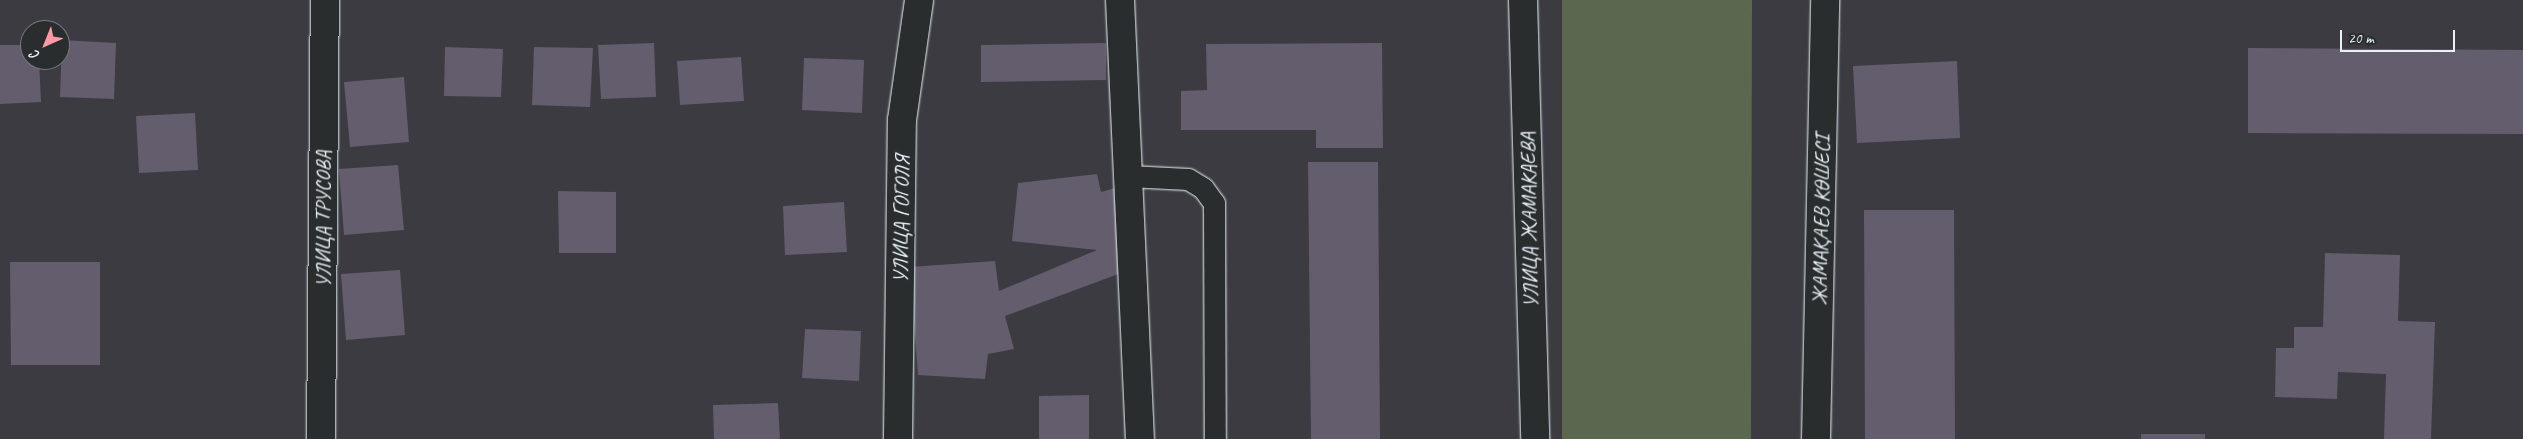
<!DOCTYPE html>
<meta charset="utf-8">
<style>
body{margin:0}
#map{position:relative;width:2523px;height:439px;overflow:hidden;background:#3b3b41;font-family:Caveat,sans-serif}
div>[style]{position:absolute}
[style*='--x']{left:calc(var(--x)*1px);top:calc(var(--y)*1px);width:calc(var(--w)*1px);rotate:calc(var(--a)*1deg)}
.green>*{inset:0;background:#5b674f}
.building>*{inset:0;background:#635d6e}
.roads{filter:drop-shadow(0 0 1px #e8f1f8) drop-shadow(0 0 1px #e8f1f8)}
.service>*{height:21px;margin:-10.5px;padding:0 10.5px;transform-origin:10.5px;border-radius:10.5px;background:#2a2d2e}
.minor>*{height:28px;margin:-14px;padding:0 14px;transform-origin:14px;border-radius:14px;background:#2a2d2e}
span{translate:-50% -50%;white-space:nowrap;text-align:center;line-height:1.15;-webkit-text-stroke:4px #2a2d2e;paint-order:stroke}
.street-label{font-size:21px;color:#e8f1f8}
.north{position:absolute;left:20px;top:20px;width:50px;height:50px;box-sizing:border-box;background:#2a2d2e;border:1px solid #767b7f;border-radius:50%;rotate:224deg;font-size:14px;font-weight:700;line-height:20px;text-align:center;color:#e8f1f8}
.north::after{content:'';display:block;margin:auto;width:18px;height:22px;background:#ff9aa2;clip-path:polygon(50% 0,100% 100%,50% 72%,0 100%)}
.scale{position:absolute;left:2340px;top:30px;width:115px;height:22px;box-sizing:border-box;border:2px solid #e8f1f8;border-top:0;padding-left:6px;font-size:15px;line-height:18px;white-space:nowrap;color:#e8f1f8;-webkit-text-stroke:4px #2a2d2e;paint-order:stroke}
</style>
<div id="map">
<div class="green">
<div style="clip-path:polygon(1562px 0,1752px 0,1751px 439px,1562px 439px)"></div>
</div>
<div class="building">
<div style="clip-path:polygon(62px 40px,116px 43px,114px 99px,60px 97px)"></div>
<div style="clip-path:polygon(654px 43px,656px 97px,601px 99px,598px 45px)"></div>
<div style="clip-path:polygon(1106px 43px,1106px 80px,981px 82px,981px 45px)"></div>
<div style="clip-path:polygon(1382px 43px,1383px 148px,1316px 148px,1316px 130px,1181px 130px,1181px 91px,1207px 90px,1206px 44px)"></div>
<div style="clip-path:polygon(0 45px,30px 45px,30px 60px,39px 60px,41px 102px,0 104px)"></div>
<div style="clip-path:polygon(445px 47px,503px 49px,501px 97px,444px 96px)"></div>
<div style="clip-path:polygon(534px 47px,593px 48px,590px 107px,532px 105px)"></div>
<div style="clip-path:polygon(2248px 48px,2523px 50px,2523px 134px,2248px 133px)"></div>
<div style="clip-path:polygon(741px 57px,744px 101px,680px 105px,677px 61px)"></div>
<div style="clip-path:polygon(804px 58px,864px 60px,862px 113px,802px 110px)"></div>
<div style="clip-path:polygon(1957px 61px,1960px 138px,1857px 143px,1853px 66px)"></div>
<div style="clip-path:polygon(404px 77px,409px 142px,350px 147px,344px 82px)"></div>
<div style="clip-path:polygon(195px 113px,198px 170px,139px 173px,136px 116px)"></div>
<div style="clip-path:polygon(1308px 162px,1378px 162px,1380px 439px,1311px 439px)"></div>
<div style="clip-path:polygon(398px 165px,404px 230px,344px 235px,339px 169px)"></div>
<div style="clip-path:polygon(1097px 174px,1101px 192px,1122px 186px,1121px 273px,1005px 316px,1014px 349px,988px 354px,985px 379px,918px 375px,910px 267px,995px 261px,999px 291px,1097px 250px,1012px 241px,1018px 183px)"></div>
<div style="clip-path:polygon(558px 191px,616px 192px,616px 253px,559px 253px)"></div>
<div style="clip-path:polygon(844px 202px,847px 252px,785px 255px,783px 206px)"></div>
<div style="clip-path:polygon(1864px 210px,1954px 210px,1955px 439px,1865px 439px)"></div>
<div style="clip-path:polygon(2325px 253px,2400px 255px,2398px 321px,2435px 322px,2431px 439px,2384px 439px,2386px 374px,2338px 372px,2337px 399px,2275px 397px,2276px 348px,2294px 348px,2294px 327px,2323px 327px)"></div>
<div style="clip-path:polygon(10px 262px,100px 262px,100px 365px,11px 365px)"></div>
<div style="clip-path:polygon(400px 270px,405px 335px,346px 340px,341px 274px)"></div>
<div style="clip-path:polygon(805px 329px,861px 331px,859px 381px,802px 378px)"></div>
<div style="clip-path:polygon(1089px 395px,1089px 439px,1039px 439px,1039px 396px)"></div>
<div style="clip-path:polygon(778px 403px,780px 439px,714px 439px,713px 405px)"></div>
<div style="clip-path:polygon(2141px 434px,2205px 434px,2205px 439px,2141px 439px)"></div>
</div>
<div class="roads">
<div class="service">
<div style="--x:1128;--y:176;--w:60;--a:2.9"></div>
<div style="--x:1188;--y:179;--w:17;--a:31"></div>
<div style="--x:1203;--y:188;--w:19;--a:54"></div>
<div style="--x:1214;--y:203;--w:236;--a:89.8"></div>
</div>
<div class="minor">
<div style="--x:1120;--y:0;--w:439;--a:87.4"></div>
<div style="--x:1523;--y:0;--w:439;--a:88.4"></div>
<div style="--x:321;--y:439;--w:439;--a:-89.5"></div>
<div style="--x:898;--y:439;--w:319;--a:-89.3"></div>
<div style="--x:902;--y:120;--w:121;--a:-81.9"></div>
<div style="--x:1816;--y:439;--w:439;--a:-88.8"></div>
</div>
</div>
<div class="street-label">
<span style="left:323px;top:219px;rotate:-90deg">УЛИЦА ТРУСОВА</span>
<span style="left:901px;top:219px;rotate:-89deg">УЛИЦА ГОГОЛЯ</span>
<span style="left:1529px;top:220px;rotate:-91deg">УЛИЦА ЖАМАКАЕВА</span>
<span style="left:1821px;top:220px;rotate:-89deg">ЖАМАҚАЕВ КӨШЕСІ</span>
</div>
<div class="north">С</div>
<div class="scale">20 m</div>
</div>
